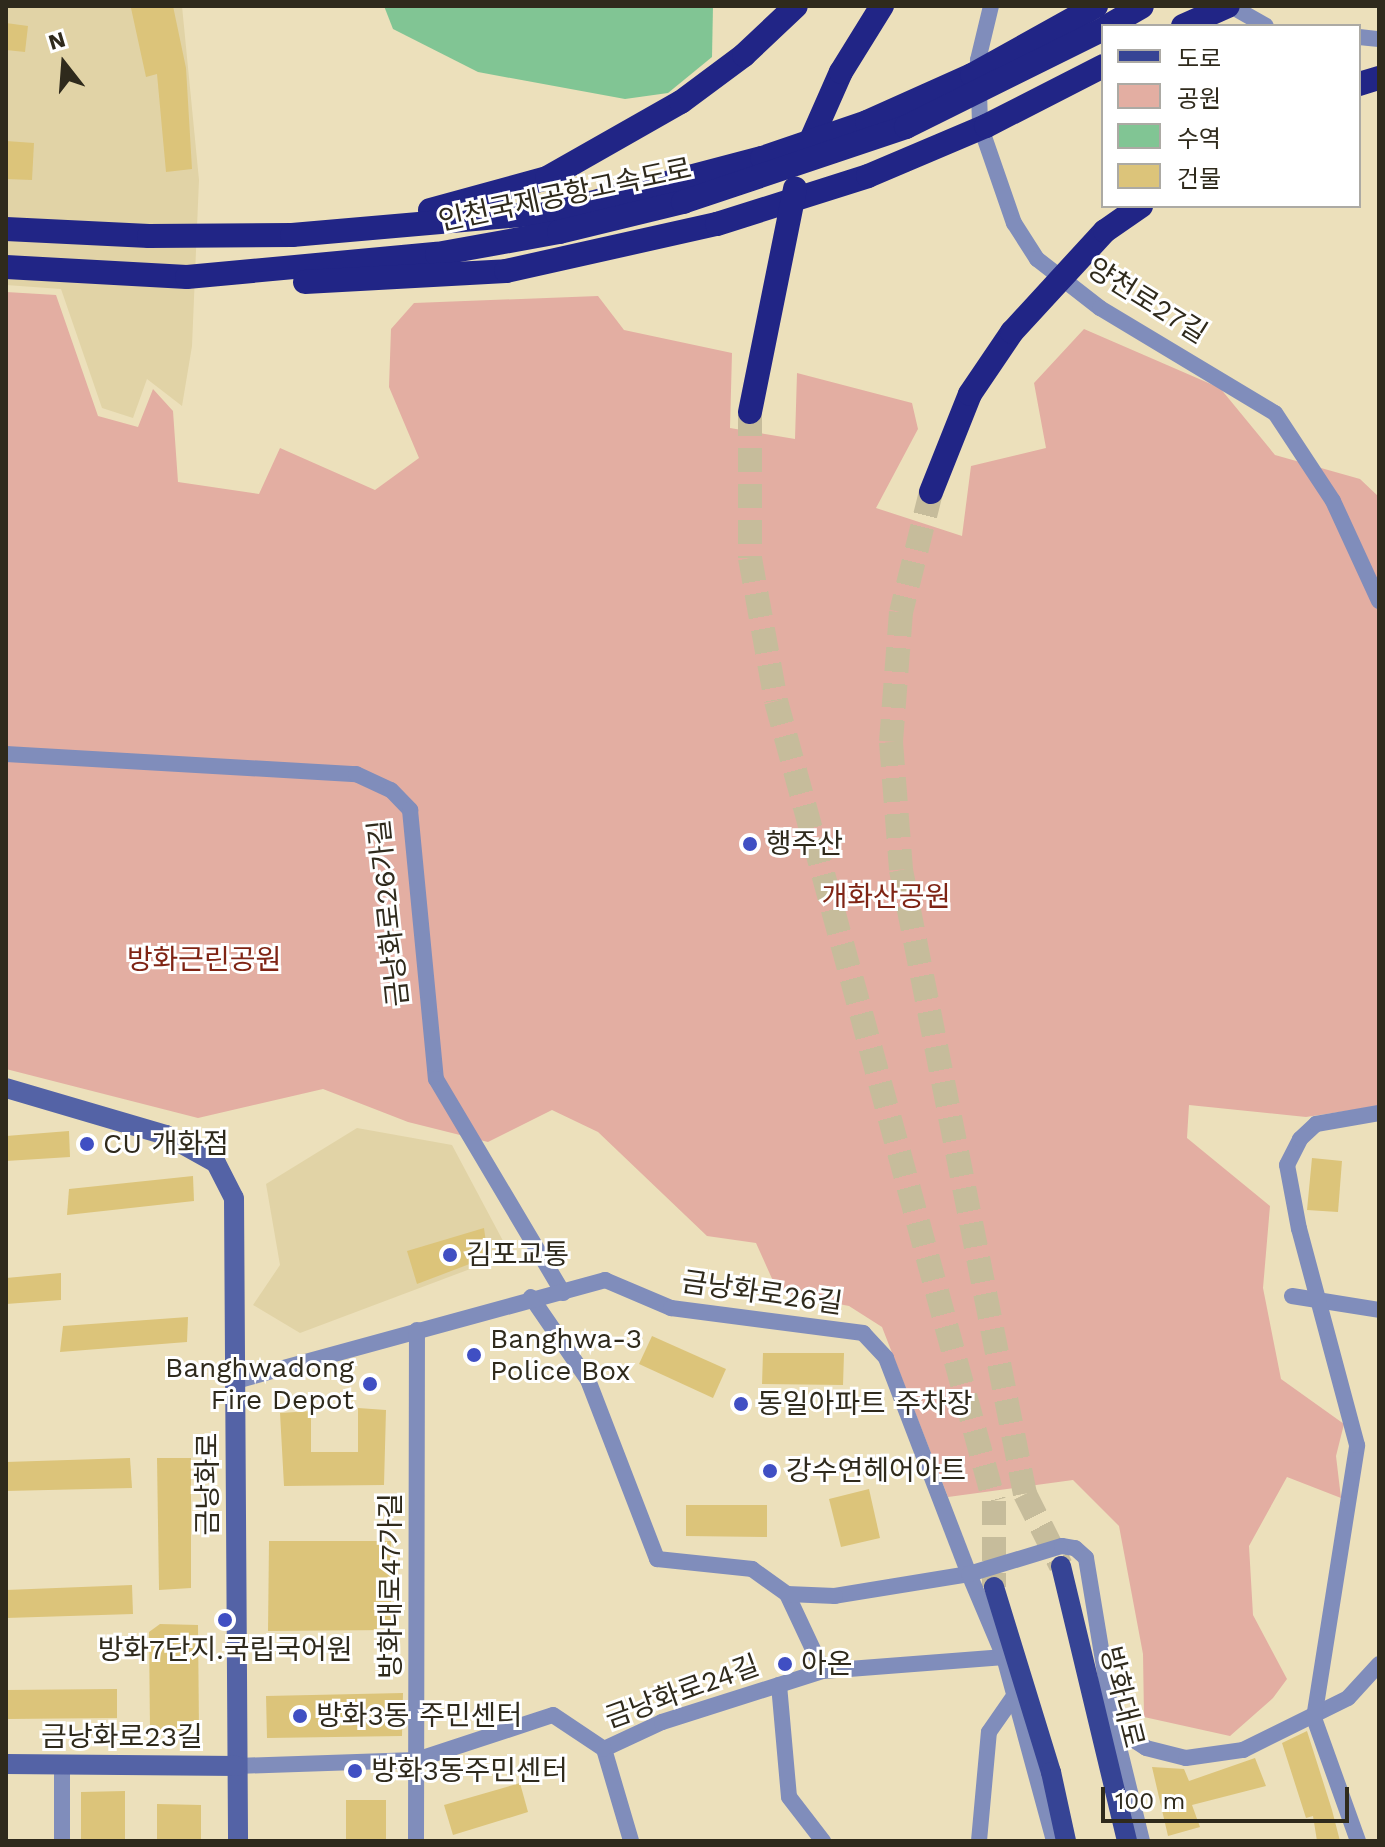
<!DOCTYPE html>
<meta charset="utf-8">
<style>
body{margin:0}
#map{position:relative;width:1385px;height:1847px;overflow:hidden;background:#ece0bb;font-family:"Work Sans","Noto Sans KR",sans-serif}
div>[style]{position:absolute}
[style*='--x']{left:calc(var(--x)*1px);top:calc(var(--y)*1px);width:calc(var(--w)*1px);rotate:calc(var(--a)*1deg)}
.built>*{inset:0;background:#e1d3a6}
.green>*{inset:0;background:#e3aea2}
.water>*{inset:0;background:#81c594}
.building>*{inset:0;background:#dcc47a}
.highway-tunnel>*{height:24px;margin-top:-12px;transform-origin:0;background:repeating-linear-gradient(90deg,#c6bc9b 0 24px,transparent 0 36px)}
.street>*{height:16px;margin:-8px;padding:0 8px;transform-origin:8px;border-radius:8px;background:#808dbb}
.secondary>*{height:20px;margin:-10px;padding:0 10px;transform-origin:10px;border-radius:10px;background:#5463a6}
.primary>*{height:20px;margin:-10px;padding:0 10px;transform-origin:10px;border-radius:10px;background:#364495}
.highway>*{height:24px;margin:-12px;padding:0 12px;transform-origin:12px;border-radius:12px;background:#212586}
.dots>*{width:22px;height:22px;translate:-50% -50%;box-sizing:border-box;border:4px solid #fff;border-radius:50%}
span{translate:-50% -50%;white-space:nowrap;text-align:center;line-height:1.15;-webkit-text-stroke:6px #fff;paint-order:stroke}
.street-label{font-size:28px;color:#2f2a1c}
.poi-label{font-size:28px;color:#2f2a1c}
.left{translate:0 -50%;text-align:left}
.right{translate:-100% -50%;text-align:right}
.park-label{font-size:28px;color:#7f2414}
.frame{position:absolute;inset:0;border:8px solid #2f2a1c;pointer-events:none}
.legend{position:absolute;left:1101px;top:24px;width:260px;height:184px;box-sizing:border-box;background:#fff;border:2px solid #acaaa4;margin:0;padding:10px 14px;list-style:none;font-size:24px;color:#2f2a1c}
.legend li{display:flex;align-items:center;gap:16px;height:40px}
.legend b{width:40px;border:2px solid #acaaa4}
.north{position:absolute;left:24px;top:24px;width:80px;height:80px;-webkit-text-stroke:6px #fff;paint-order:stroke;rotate:343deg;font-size:22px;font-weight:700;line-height:32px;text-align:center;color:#2f2a1c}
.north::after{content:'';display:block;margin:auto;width:28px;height:36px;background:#2f2a1c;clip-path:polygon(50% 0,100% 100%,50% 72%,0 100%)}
.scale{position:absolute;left:1101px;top:1787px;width:248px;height:36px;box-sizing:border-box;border:4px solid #2f2a1c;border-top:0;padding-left:10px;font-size:24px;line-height:28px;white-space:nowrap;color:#2f2a1c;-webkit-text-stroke:6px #fff;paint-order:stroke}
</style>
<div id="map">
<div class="built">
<div style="clip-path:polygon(6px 6px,182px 6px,199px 180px,192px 346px,182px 406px,147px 379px,133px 418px,102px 408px,61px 289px,6px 285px)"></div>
<div style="clip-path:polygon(357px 1128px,452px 1145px,510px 1254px,300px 1333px,253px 1305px,280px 1265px,266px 1184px)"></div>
</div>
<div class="green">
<div style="clip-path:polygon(6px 292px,56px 295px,98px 416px,138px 427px,153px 389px,173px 411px,178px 482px,259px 494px,280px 448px,375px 490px,419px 458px,389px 387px,391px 329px,414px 303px,598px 296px,624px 330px,732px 353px,730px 428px,795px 439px,797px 373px,912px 403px,918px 429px,876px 508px,962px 536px,971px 466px,1046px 448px,1034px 383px,1084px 329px,1220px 388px,1275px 455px,1360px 479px,1379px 497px,1379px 1106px,1306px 1117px,1189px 1105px,1187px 1138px,1270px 1206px,1263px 1288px,1281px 1379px,1344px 1424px,1336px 1456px,1341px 1498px,1287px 1477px,1249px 1546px,1253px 1615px,1287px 1679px,1273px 1698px,1230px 1736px,1144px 1717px,1143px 1654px,1119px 1526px,1073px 1480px,948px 1497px,882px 1327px,849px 1306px,778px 1292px,756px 1243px,707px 1236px,598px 1132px,552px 1110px,488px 1142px,408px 1122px,323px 1089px,198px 1118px,6px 1069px)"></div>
</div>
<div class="water">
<div style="clip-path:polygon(384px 6px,713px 6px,712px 57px,668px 93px,625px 99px,478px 72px,393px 29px)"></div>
</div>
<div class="building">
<div style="clip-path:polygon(173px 6px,186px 68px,192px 169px,166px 172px,157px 74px,146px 77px,131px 8px)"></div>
<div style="clip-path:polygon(6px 23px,28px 26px,25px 52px,6px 50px)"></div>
<div style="clip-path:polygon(6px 141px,34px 143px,32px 180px,6px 179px)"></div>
<div style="clip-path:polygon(69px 1131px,70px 1157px,6px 1161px,6px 1136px)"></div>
<div style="clip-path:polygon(1312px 1158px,1342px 1161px,1338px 1212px,1307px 1210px)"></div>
<div style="clip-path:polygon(193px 1176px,194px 1201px,67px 1215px,69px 1189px)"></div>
<div style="clip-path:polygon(484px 1228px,488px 1257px,417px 1284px,407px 1251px)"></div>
<div style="clip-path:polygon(61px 1273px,61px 1300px,6px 1304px,6px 1278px)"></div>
<div style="clip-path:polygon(188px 1317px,187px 1342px,60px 1352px,63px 1326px)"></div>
<div style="clip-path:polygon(652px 1336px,726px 1369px,713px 1398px,639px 1364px)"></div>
<div style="clip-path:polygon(763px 1353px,844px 1353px,843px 1385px,762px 1384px)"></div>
<div style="clip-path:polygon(358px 1408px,386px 1410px,384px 1485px,284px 1486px,280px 1413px,311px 1411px,311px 1452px,358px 1452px)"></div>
<div style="clip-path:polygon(130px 1458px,132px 1488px,6px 1491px,6px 1462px)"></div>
<div style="clip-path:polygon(157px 1458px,191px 1458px,191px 1588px,159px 1590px)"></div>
<div style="clip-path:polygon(869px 1489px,880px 1538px,841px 1547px,829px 1499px)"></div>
<div style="clip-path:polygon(686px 1505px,767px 1505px,767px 1537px,686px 1536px)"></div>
<div style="clip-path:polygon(269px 1541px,391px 1541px,391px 1630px,268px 1631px)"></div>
<div style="clip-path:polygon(132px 1585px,133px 1614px,6px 1618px,6px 1590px)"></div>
<div style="clip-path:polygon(160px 1624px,198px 1625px,199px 1730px,150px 1731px,149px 1632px)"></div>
<div style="clip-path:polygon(117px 1689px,117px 1718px,6px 1719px,6px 1690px)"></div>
<div style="clip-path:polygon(403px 1693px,402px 1736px,267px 1738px,266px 1696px)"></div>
<div style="clip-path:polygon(1307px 1731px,1332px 1810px,1340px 1841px,1317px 1841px,1313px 1816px,1306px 1818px,1282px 1743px)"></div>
<div style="clip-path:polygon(1255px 1758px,1266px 1786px,1192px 1805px,1200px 1827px,1168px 1836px,1152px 1767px,1184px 1769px,1189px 1781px)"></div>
<div style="clip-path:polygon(520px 1783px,528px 1812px,453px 1835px,444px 1805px)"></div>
<div style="clip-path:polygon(125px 1791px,125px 1841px,81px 1841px,81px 1792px)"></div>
<div style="clip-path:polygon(346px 1800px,386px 1800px,386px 1841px,346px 1841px)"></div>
<div style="clip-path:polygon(157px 1804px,201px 1805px,201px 1841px,157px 1841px)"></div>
</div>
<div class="highway-tunnel">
<div style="--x:750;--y:412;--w:146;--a:90"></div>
<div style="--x:750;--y:558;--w:145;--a:79.7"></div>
<div style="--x:776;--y:701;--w:829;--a:74.76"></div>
<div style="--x:994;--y:1501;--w:86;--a:90"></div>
<div style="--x:931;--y:492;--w:124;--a:104"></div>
<div style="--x:901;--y:612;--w:130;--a:94.4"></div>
<div style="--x:891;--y:742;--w:128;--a:85.5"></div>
<div style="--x:901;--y:870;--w:636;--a:78.76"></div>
<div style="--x:1025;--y:1494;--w:80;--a:63.4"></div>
</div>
<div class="street">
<div style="--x:991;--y:6;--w:56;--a:103.5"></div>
<div style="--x:978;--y:60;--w:65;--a:88.2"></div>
<div style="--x:980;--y:125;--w:104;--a:70.9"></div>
<div style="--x:1014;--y:223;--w:43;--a:57.4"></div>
<div style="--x:1037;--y:259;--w:80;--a:37.9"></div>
<div style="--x:1100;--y:308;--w:204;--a:31"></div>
<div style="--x:1275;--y:413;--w:105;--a:56.6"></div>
<div style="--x:1333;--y:501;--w:110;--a:65.3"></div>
<div style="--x:1231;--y:6;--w:40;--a:29.7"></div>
<div style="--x:1359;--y:37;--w:20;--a:6"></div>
<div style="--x:6;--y:754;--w:351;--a:3.3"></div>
<div style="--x:356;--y:774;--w:38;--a:25"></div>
<div style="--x:391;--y:790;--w:28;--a:46"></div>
<div style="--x:410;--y:810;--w:270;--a:84.5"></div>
<div style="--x:436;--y:1079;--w:249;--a:59.3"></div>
<div style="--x:1292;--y:1296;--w:88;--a:9.1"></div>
<div style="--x:531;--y:1297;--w:101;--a:55.5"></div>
<div style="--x:588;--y:1380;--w:192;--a:68.9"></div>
<div style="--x:657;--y:1559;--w:96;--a:6"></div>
<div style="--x:752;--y:1569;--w:43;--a:35.5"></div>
<div style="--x:787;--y:1594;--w:85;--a:64.9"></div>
<div style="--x:236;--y:1381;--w:383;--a:-15.3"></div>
<div style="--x:605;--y:1280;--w:72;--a:23"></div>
<div style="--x:671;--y:1308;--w:194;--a:7.4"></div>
<div style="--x:863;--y:1333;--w:34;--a:47"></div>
<div style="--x:886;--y:1358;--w:231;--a:69"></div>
<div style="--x:969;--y:1574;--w:136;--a:170.7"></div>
<div style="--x:835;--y:1596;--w:48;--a:-177.6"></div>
<div style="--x:779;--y:1685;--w:112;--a:84.9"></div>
<div style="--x:789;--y:1797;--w:56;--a:52.3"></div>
<div style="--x:1114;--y:1727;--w:38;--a:33"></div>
<div style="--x:1146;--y:1748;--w:41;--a:14"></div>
<div style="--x:1186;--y:1758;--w:58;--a:-8"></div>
<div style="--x:1243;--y:1750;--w:117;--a:-26.3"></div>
<div style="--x:1348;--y:1698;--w:46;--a:-47.6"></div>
<div style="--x:604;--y:1749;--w:64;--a:-25"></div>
<div style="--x:662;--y:1722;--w:169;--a:-17.6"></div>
<div style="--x:823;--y:1671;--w:182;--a:-4.4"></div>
<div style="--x:604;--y:1749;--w:96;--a:73.6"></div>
<div style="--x:62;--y:1764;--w:77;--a:90"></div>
<div style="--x:237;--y:1766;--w:179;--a:-1.9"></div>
<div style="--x:416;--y:1760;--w:144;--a:-18.2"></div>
<div style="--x:553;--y:1715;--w:61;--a:33.7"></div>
<div style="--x:416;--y:1841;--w:511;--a:-89.89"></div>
<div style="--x:979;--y:1841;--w:109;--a:-84.8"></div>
<div style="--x:989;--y:1732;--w:40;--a:-55.1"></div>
<div style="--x:1054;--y:1841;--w:191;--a:-105.2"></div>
<div style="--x:1004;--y:1657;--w:90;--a:-112.9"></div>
<div style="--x:969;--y:1574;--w:97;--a:-16.8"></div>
<div style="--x:1062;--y:1546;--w:13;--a:9"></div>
<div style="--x:1075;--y:1548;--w:15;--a:42"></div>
<div style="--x:1086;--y:1558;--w:171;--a:80.6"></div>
<div style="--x:1114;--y:1727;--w:117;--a:76.2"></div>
<div style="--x:1358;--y:1841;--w:131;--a:-109.7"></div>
<div style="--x:1314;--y:1718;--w:276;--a:-81"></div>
<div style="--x:1357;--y:1445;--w:224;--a:-105"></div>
<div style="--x:1299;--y:1229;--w:65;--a:-100.6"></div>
<div style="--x:1287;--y:1165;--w:29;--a:-63"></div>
<div style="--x:1300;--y:1139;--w:22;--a:-43"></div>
<div style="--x:1316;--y:1124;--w:64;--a:-9.9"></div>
</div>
<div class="secondary">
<div style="--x:6;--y:1088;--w:167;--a:16.4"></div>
<div style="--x:166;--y:1135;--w:57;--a:29.2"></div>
<div style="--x:216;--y:1163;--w:39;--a:63"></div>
<div style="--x:234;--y:1198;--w:643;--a:89.64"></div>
<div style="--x:6;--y:1764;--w:231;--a:0.5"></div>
</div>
<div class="primary">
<div style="--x:1061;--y:1566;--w:283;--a:76.5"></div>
<div style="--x:994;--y:1587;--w:194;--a:72.9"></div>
<div style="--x:1051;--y:1772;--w:71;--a:77.7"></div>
</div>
<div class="highway">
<div style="--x:1108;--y:26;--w:39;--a:-30"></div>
<div style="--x:1183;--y:26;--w:49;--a:-24"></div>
<div style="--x:1359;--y:84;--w:21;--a:-17"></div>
<div style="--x:807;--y:149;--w:84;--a:-66.2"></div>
<div style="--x:841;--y:72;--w:78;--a:-58.2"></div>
<div style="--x:430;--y:210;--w:121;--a:-15.3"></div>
<div style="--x:547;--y:178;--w:154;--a:-29.6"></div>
<div style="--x:681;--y:102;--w:79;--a:-36.7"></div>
<div style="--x:744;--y:55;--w:71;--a:-43.3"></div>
<div style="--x:6;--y:229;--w:143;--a:2.8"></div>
<div style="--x:149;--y:236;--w:143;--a:-0.4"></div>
<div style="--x:292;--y:235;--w:265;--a:-5"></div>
<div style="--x:556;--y:212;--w:213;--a:-14.7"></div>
<div style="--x:762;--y:158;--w:111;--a:-18.9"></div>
<div style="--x:867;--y:122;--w:115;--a:-24.1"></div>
<div style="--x:972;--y:75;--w:142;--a:-29.1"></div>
<div style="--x:6;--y:267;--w:181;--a:3.2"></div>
<div style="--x:187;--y:277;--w:251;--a:-5.3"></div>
<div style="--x:437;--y:254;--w:124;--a:-10.2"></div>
<div style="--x:559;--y:232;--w:128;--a:-13.6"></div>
<div style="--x:683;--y:202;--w:235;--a:-18.6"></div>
<div style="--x:906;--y:127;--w:220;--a:-26.4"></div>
<div style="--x:305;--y:282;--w:201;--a:-3.1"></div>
<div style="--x:506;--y:271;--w:216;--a:-12.6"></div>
<div style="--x:717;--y:224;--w:158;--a:-17.6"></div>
<div style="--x:868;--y:176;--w:128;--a:-23"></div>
<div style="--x:986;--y:126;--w:131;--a:-27.1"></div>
<div style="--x:750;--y:412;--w:228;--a:-78.6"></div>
<div style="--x:931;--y:492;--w:105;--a:-68.3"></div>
<div style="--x:970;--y:394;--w:75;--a:-55.9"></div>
<div style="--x:1012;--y:332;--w:137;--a:-47.4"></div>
<div style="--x:1105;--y:231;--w:44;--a:-34.8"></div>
</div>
<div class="dots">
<div style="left:750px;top:844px;background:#404fc3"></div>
<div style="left:87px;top:1144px;background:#404fc3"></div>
<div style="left:450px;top:1255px;background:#404fc3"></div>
<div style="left:474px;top:1355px;background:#404fc3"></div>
<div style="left:370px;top:1384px;background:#404fc3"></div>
<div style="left:741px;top:1404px;background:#404fc3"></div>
<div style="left:770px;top:1471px;background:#404fc3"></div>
<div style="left:225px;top:1620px;background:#404fc3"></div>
<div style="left:785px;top:1664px;background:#404fc3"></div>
<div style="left:300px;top:1716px;background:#404fc3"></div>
<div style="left:355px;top:1771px;background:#404fc3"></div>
</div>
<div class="street-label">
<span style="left:565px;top:195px;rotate:-12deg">인천국제공항고속도로</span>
<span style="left:1147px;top:301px;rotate:32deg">양천로27길</span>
<span style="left:389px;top:913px;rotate:-96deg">금낭화로26가길</span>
<span style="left:762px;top:1293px;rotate:8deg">금낭화로26길</span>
<span style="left:208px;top:1484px;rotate:-90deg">금낭화로</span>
<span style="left:391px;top:1586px;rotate:-90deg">방화대로47가길</span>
<span style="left:682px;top:1692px;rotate:-20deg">금낭화로24길</span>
<span style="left:1122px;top:1697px;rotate:76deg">방화대로</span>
<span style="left:122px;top:1737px">금낭화로23길</span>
</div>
<div class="poi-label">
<span class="left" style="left:766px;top:844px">행주산</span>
<span class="left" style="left:103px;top:1144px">CU 개화점</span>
<span class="left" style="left:466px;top:1255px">김포교통</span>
<span class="left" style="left:490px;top:1355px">Banghwa-3<br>Police Box</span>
<span class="right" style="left:354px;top:1384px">Banghwadong<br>Fire Depot</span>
<span class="left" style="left:757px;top:1404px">동일아파트 주차장</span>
<span class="left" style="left:786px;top:1471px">강수연헤어아트</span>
<span style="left:225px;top:1650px">방화7단지.국립국어원</span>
<span class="left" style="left:801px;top:1664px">아온</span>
<span class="left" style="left:316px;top:1716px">방화3동 주민센터</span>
<span class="left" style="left:371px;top:1771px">방화3동주민센터</span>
</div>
<div class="park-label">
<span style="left:886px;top:897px">개화산공원</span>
<span style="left:204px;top:960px">방화근린공원</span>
</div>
<div class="frame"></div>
<ul class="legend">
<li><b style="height:10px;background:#364495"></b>도로</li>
<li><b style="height:22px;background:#e3aea2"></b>공원</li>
<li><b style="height:22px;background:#81c594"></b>수역</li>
<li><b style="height:22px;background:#dcc47a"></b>건물</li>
</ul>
<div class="north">N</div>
<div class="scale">100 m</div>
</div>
